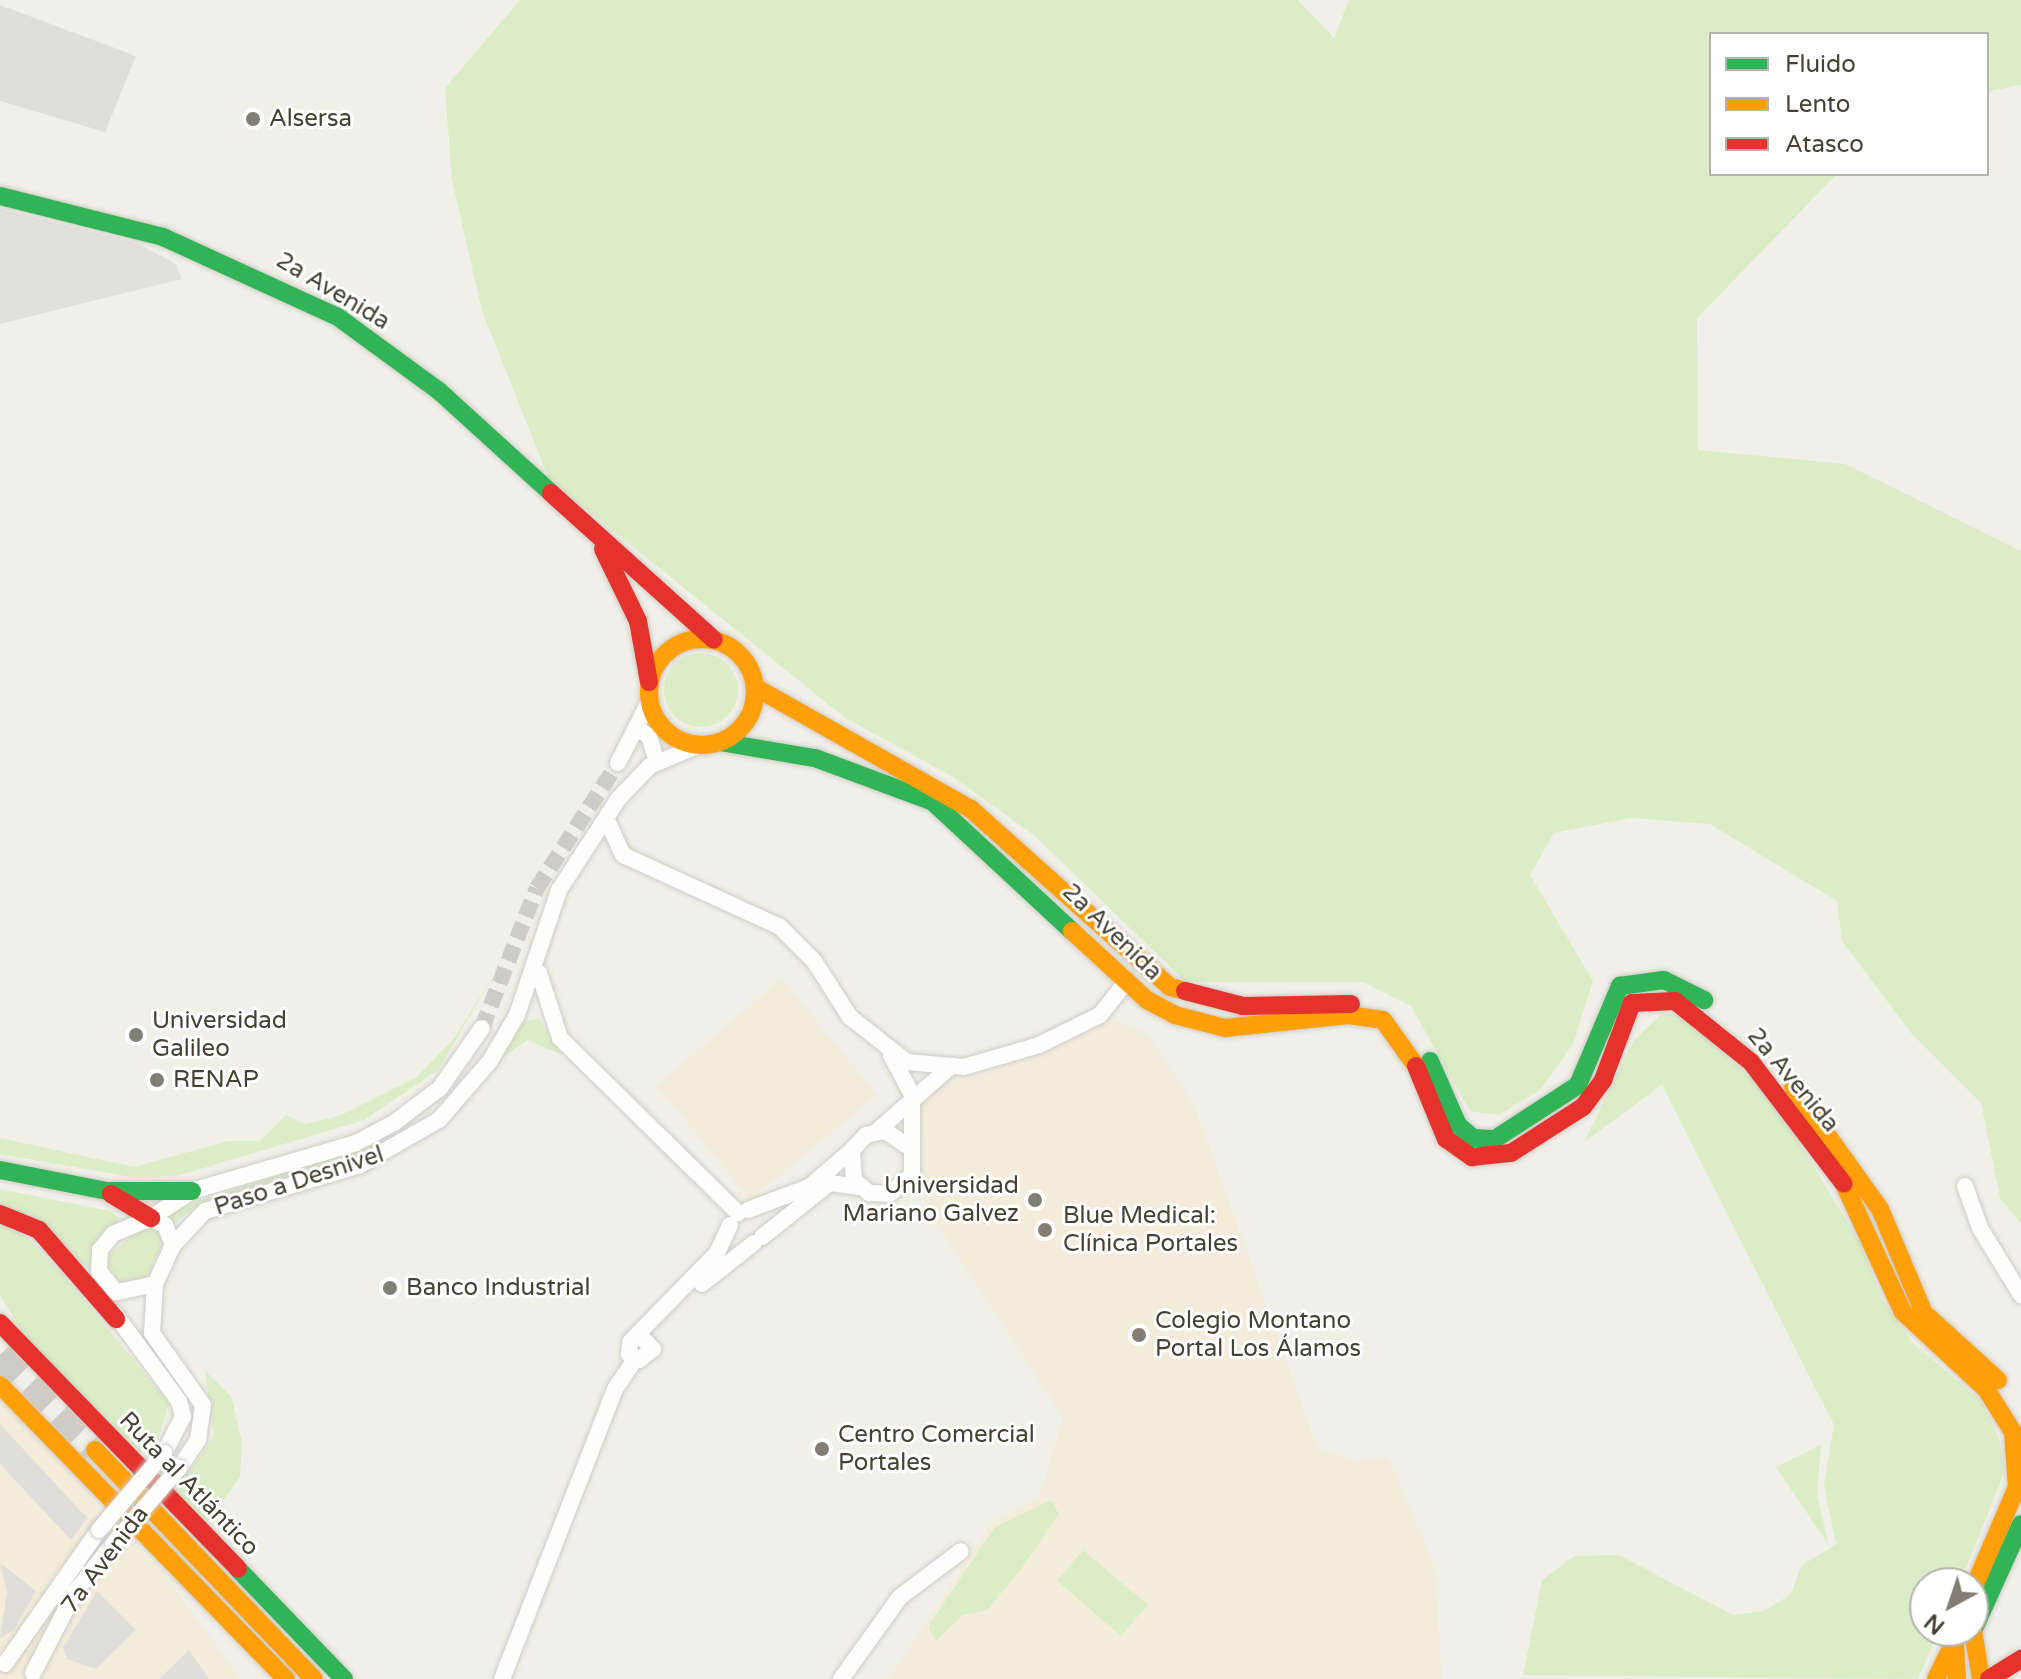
<!DOCTYPE html>
<meta charset="utf-8">
<style>
body{margin:0}
#map{position:relative;width:2021px;height:1679px;overflow:hidden;background:#f0efe8;font-family:"Varela Round",sans-serif}
div>[style]{position:absolute}
[style*='--x']{left:calc(var(--x)*1px);top:calc(var(--y)*1px);width:calc(var(--w)*1px);rotate:calc(var(--a)*1deg)}
.commercial>*{inset:0;background:#f4ecda}
.industrial>*{inset:0;background:#e3e0d9}
.green>*{inset:0;background:#dbedc6}
.round{border-radius:50%}
.parking>*{inset:0;background:#dfded8}
.street-tunnel>*{height:16px;margin-top:-8px;transform-origin:0;background:repeating-linear-gradient(90deg,#ceccc4 0 16px,transparent 0 24px)}
.highway-tunnel>*{height:28px;margin-top:-14px;transform-origin:0;background:repeating-linear-gradient(90deg,#ceccc4 0 28px,transparent 0 42px)}
.roads{filter:drop-shadow(0 0 2px #ceccc6) drop-shadow(0 0 2px #ceccc6)}
.street>*{height:16px;margin:-8px;padding:0 8px;transform-origin:8px;border-radius:8px;background:#fdfdfc}
.fast>*{height:18px;margin:-9px;padding:0 9px;transform-origin:9px;border-radius:9px;background:#30b455}
.slow>*{height:18px;margin:-9px;padding:0 9px;transform-origin:9px;border-radius:9px;background:#ff9f0a}
.slow>.ring{margin:-9px;padding:0;box-sizing:content-box;background:none;border:18px solid #ff9f0a;border-radius:50%}
.jam>*{height:18px;margin:-9px;padding:0 9px;transform-origin:9px;border-radius:9px;background:#e5322d}
.bridges{filter:drop-shadow(0 0 2px #ceccc6) drop-shadow(0 0 2px #ceccc6)}
.street-bridge>*{height:16px;margin:-8px;padding:0 8px;transform-origin:8px;border-radius:8px;background:#fdfdfc}
.dots>*{width:22px;height:22px;translate:-50% -50%;box-sizing:border-box;border:4px solid #fff;border-radius:50%}
span{translate:-50% -50%;white-space:nowrap;text-align:center;line-height:1.15;-webkit-text-stroke:6px #fff;paint-order:stroke}
.poi-label{font-size:24px;color:#474134}
.left{translate:0 -50%;text-align:left}
.right{translate:-100% -50%;text-align:right}
.street-label{font-size:24px;color:#474134}
.legend{position:absolute;left:1709px;top:32px;width:280px;height:144px;box-sizing:border-box;background:#fff;border:2px solid #b5b3ae;margin:0;padding:10px 14px;list-style:none;font-size:24px;color:#474134}
.legend li{display:flex;align-items:center;gap:16px;height:40px}
.legend b{width:40px;border:2px solid #b5b3ae}
.north{position:absolute;left:1909px;top:1567px;width:80px;height:80px;box-sizing:border-box;background:#fff;border:2px solid #b5b3ae;border-radius:50%;rotate:220deg;font-size:22px;font-weight:700;line-height:32px;text-align:center;color:#474134}
.north::after{content:'';display:block;margin:auto;width:28px;height:36px;background:#827e73;clip-path:polygon(50% 0,100% 100%,50% 72%,0 100%)}
</style>
<div id="map">
<div class="commercial">
<div style="clip-path:polygon(782px 978px,877px 1095px,751px 1199px,657px 1086px)"></div>
<div style="clip-path:polygon(1118px 1020px,1149px 1035px,1194px 1105px,1317px 1447px,1353px 1462px,1388px 1457px,1435px 1569px,1442px 1679px,889px 1679px,992px 1523px,1039px 1497px,1063px 1417px,925px 1205px,920px 1094px,1044px 1054px)"></div>
<div style="clip-path:polygon(0 1398px,167px 1579px,241px 1679px,0 1679px)"></div>
</div>
<div class="industrial">
<div style="clip-path:polygon(0 209px,139px 244px,176px 264px,182px 279px,0 324px)"></div>
</div>
<div class="green">
<div style="clip-path:polygon(520px 0,1298px 0,1334px 38px,1349px 0,2021px 0,2021px 85px,1987px 92px,1987px 34px,1711px 34px,1711px 174px,1837px 174px,1697px 318px,1698px 450px,1845px 464px,2021px 551px,2021px 1224px,2000px 1198px,1981px 1103px,1911px 1033px,1842px 941px,1837px 901px,1710px 824px,1631px 818px,1554px 833px,1530px 875px,1593px 981px,1573px 1044px,1540px 1090px,1499px 1115px,1470px 1111px,1411px 1006px,1363px 982px,1186px 982px,1035px 836px,953px 777px,844px 717px,549px 479px,482px 311px,452px 180px,445px 88px)"></div>
<div class="round" style="left:664px;top:653px;width:74px;height:74px"></div>
<div style="clip-path:polygon(497px 970px,438px 1070px,364px 1120px,177px 1176px,137px 1178px,0 1154px,0 1138px,134px 1167px,228px 1141px,260px 1141px,286px 1115px,305px 1124px,339px 1116px,417px 1077px,455px 1037px)"></div>
<div style="clip-path:polygon(1663px 1013px,1683px 1016px,1771px 1096px,1860px 1243px,1882px 1299px,1912px 1342px,1982px 1402px,1999px 1438px,2005px 1471px,1960px 1583px,1925px 1583px,1925px 1631px,1939px 1631px,1918px 1679px,1523px 1675px,1542px 1580px,1574px 1556px,1619px 1555px,1733px 1615px,1764px 1611px,1791px 1594px,1801px 1566px,1836px 1544px,1824px 1485px,1834px 1425px,1662px 1085px,1584px 1142px,1634px 1040px)"></div>
<div style="clip-path:polygon(539px 1018px,562px 1055px,528px 1040px,502px 1058px,523px 1022px)"></div>
<div style="clip-path:polygon(491px 1045px,484px 1058px,446px 1106px,400px 1137px,350px 1160px,196px 1207px,170px 1226px,166px 1215px,182px 1206px,399px 1136px,445px 1105px)"></div>
<div style="clip-path:polygon(0 1189px,110px 1211px,120px 1218px,94px 1244px,91px 1269px,0 1206px)"></div>
<div style="clip-path:polygon(0 1223px,17px 1227px,64px 1276px,169px 1403px,156px 1447px,138px 1453px,28px 1341px,0 1295px)"></div>
<div style="clip-path:polygon(142px 1228px,157px 1229px,164px 1243px,143px 1282px,121px 1286px,105px 1258px)"></div>
<div style="clip-path:polygon(205px 1371px,231px 1396px,242px 1441px,240px 1477px,204px 1527px,174px 1495px,214px 1435px)"></div>
<div style="clip-path:polygon(1821px 1445px,1817px 1494px,1828px 1544px,1776px 1467px)"></div>
<div style="clip-path:polygon(1051px 1500px,1059px 1514px,1019px 1572px,987px 1610px,963px 1615px,936px 1641px,928px 1627px,995px 1527px)"></div>
<div style="clip-path:polygon(1083px 1550px,1148px 1605px,1121px 1636px,1057px 1581px)"></div>
</div>
<div class="parking">
<div style="clip-path:polygon(0 5px,136px 56px,105px 132px,0 101px)"></div>
<div style="clip-path:polygon(0 1424px,87px 1518px,71px 1540px,0 1464px)"></div>
<div style="clip-path:polygon(0 1563px,36px 1591px,14px 1630px,0 1638px,7px 1592px)"></div>
<div style="clip-path:polygon(97px 1591px,136px 1630px,96px 1669px,67px 1659px,63px 1648px)"></div>
<div style="clip-path:polygon(189px 1650px,209px 1679px,159px 1679px)"></div>
</div>
<div class="street-tunnel">
<div style="--x:482;--y:1028;--w:150;--a:-68.6"></div>
<div style="--x:537;--y:888;--w:149;--a:-57.1"></div>
</div>
<div class="highway-tunnel">
<div style="--x:0;--y:1355;--w:134;--a:45"></div>
</div>
<div class="roads">
<div class="street">
<div style="--x:636;--y:728;--w:15;--a:32"></div>
<div style="--x:649;--y:736;--w:27;--a:73"></div>
<div style="--x:618;--y:763;--w:71;--a:-63.1"></div>
<div style="--x:606;--y:818;--w:41;--a:65.3"></div>
<div style="--x:623;--y:855;--w:173;--a:24.6"></div>
<div style="--x:780;--y:927;--w:48;--a:45"></div>
<div style="--x:814;--y:961;--w:67;--a:57.3"></div>
<div style="--x:850;--y:1017;--w:73;--a:38.3"></div>
<div style="--x:907;--y:1062;--w:57;--a:5"></div>
<div style="--x:964;--y:1067;--w:78;--a:-16.3"></div>
<div style="--x:1039;--y:1045;--w:68;--a:-26.2"></div>
<div style="--x:1100;--y:1015;--w:43;--a:-51.5"></div>
<div style="--x:539;--y:973;--w:68;--a:72.1"></div>
<div style="--x:560;--y:1038;--w:250;--a:44.5"></div>
<div style="--x:891;--y:1055;--w:45;--a:62.3"></div>
<div style="--x:912;--y:1095;--w:80;--a:90"></div>
<div style="--x:912;--y:1175;--w:30;--a:140"></div>
<div style="--x:889;--y:1194;--w:20;--a:-177"></div>
<div style="--x:869;--y:1193;--w:20;--a:-139"></div>
<div style="--x:854;--y:1180;--w:30;--a:-94"></div>
<div style="--x:852;--y:1150;--w:21;--a:-47"></div>
<div style="--x:866;--y:1135;--w:19;--a:-12"></div>
<div style="--x:885;--y:1131;--w:29;--a:34"></div>
<div style="--x:876;--y:1132;--w:96;--a:-41.2"></div>
<div style="--x:1965;--y:1186;--w:45;--a:70.3"></div>
<div style="--x:1980;--y:1228;--w:79;--a:58.5"></div>
<div style="--x:748;--y:1210;--w:65;--a:-20.7"></div>
<div style="--x:809;--y:1187;--w:57;--a:-40.7"></div>
<div style="--x:151;--y:1218;--w:49;--a:-33.4"></div>
<div style="--x:192;--y:1191;--w:171;--a:-16.3"></div>
<div style="--x:356;--y:1143;--w:43;--a:-27.8"></div>
<div style="--x:394;--y:1123;--w:58;--a:-37.3"></div>
<div style="--x:440;--y:1088;--w:73;--a:-55"></div>
<div style="--x:151;--y:1218;--w:16;--a:27"></div>
<div style="--x:165;--y:1225;--w:22;--a:68"></div>
<div style="--x:173;--y:1245;--w:43;--a:114.8"></div>
<div style="--x:155;--y:1284;--w:40;--a:168"></div>
<div style="--x:116;--y:1292;--w:27;--a:-129"></div>
<div style="--x:99;--y:1271;--w:21;--a:-87"></div>
<div style="--x:100;--y:1250;--w:21;--a:-51"></div>
<div style="--x:113;--y:1234;--w:41;--a:-22.8"></div>
<div style="--x:762;--y:1237;--w:87;--a:-38.5"></div>
<div style="--x:830;--y:1183;--w:30;--a:8"></div>
<div style="--x:173;--y:1245;--w:47;--a:-46.7"></div>
<div style="--x:205;--y:1211;--w:162;--a:-16.5"></div>
<div style="--x:360;--y:1165;--w:91;--a:-29.7"></div>
<div style="--x:439;--y:1120;--w:78;--a:-49.2"></div>
<div style="--x:490;--y:1061;--w:53;--a:-59.6"></div>
<div style="--x:517;--y:1015;--w:132;--a:-71.4"></div>
<div style="--x:559;--y:890;--w:110;--a:-56.9"></div>
<div style="--x:619;--y:798;--w:45;--a:-45.9"></div>
<div style="--x:650;--y:766;--w:53;--a:-23.2"></div>
<div style="--x:155;--y:1284;--w:49;--a:93.5"></div>
<div style="--x:152;--y:1333;--w:88;--a:54.7"></div>
<div style="--x:203;--y:1405;--w:35;--a:98"></div>
<div style="--x:198;--y:1440;--w:34;--a:124"></div>
<div style="--x:702;--y:1284;--w:66;--a:-38.3"></div>
<div style="--x:115;--y:1314;--w:108;--a:53.7"></div>
<div style="--x:179;--y:1401;--w:16;--a:76"></div>
<div style="--x:183;--y:1417;--w:41;--a:117.8"></div>
<div style="--x:640;--y:1336;--w:18;--a:45"></div>
<div style="--x:653;--y:1349;--w:18;--a:142"></div>
<div style="--x:639;--y:1360;--w:12;--a:-149"></div>
<div style="--x:629;--y:1354;--w:12;--a:-85"></div>
<div style="--x:630;--y:1342;--w:124;--a:-45.7"></div>
<div style="--x:717;--y:1253;--w:31;--a:-65"></div>
<div style="--x:5;--y:1664;--w:164;--a:-55"></div>
<div style="--x:33;--y:1673;--w:91;--a:-62.6"></div>
<div style="--x:75;--y:1592;--w:61;--a:-51.6"></div>
<div style="--x:502;--y:1679;--w:311;--a:-68.7"></div>
<div style="--x:615;--y:1389;--w:36;--a:-56"></div>
<div style="--x:841;--y:1679;--w:101;--a:-54.3"></div>
<div style="--x:900;--y:1597;--w:76;--a:-37"></div>
</div>
<div class="fast">
<div style="--x:0;--y:196;--w:168;--a:14.1"></div>
<div style="--x:163;--y:237;--w:192;--a:24.6"></div>
<div style="--x:338;--y:317;--w:125;--a:36.2"></div>
<div style="--x:439;--y:391;--w:151;--a:42.3"></div>
<div style="--x:720;--y:742;--w:96;--a:9.6"></div>
<div style="--x:815;--y:758;--w:126;--a:20.4"></div>
<div style="--x:933;--y:802;--w:190;--a:42.9"></div>
<div style="--x:1430;--y:1061;--w:70;--a:66.4"></div>
<div style="--x:1458;--y:1125;--w:20;--a:41"></div>
<div style="--x:1473;--y:1138;--w:22;--a:3"></div>
<div style="--x:1495;--y:1139;--w:99;--a:-33"></div>
<div style="--x:1578;--y:1085;--w:108;--a:-67"></div>
<div style="--x:1620;--y:986;--w:44;--a:-7.8"></div>
<div style="--x:1664;--y:980;--w:45;--a:26.6"></div>
<div style="--x:0;--y:1170;--w:109;--a:11.1"></div>
<div style="--x:107;--y:1191;--w:85;--a:0"></div>
<div style="--x:238;--y:1569;--w:153;--a:46.1"></div>
<div style="--x:1973;--y:1631;--w:117;--a:-65.8"></div>
</div>
<div class="slow">
<div class="ring" style="left:649px;top:639px;width:88px;height:88px"></div>
<div style="--x:755;--y:687;--w:248;--a:29.5"></div>
<div style="--x:971;--y:809;--w:267;--a:41.8"></div>
<div style="--x:1170;--y:987;--w:16;--a:15"></div>
<div style="--x:1072;--y:931;--w:102;--a:42.6"></div>
<div style="--x:1147;--y:1000;--w:32;--a:28"></div>
<div style="--x:1175;--y:1015;--w:52;--a:14.6"></div>
<div style="--x:1225;--y:1028;--w:124;--a:-6"></div>
<div style="--x:1348;--y:1015;--w:35;--a:8"></div>
<div style="--x:1383;--y:1020;--w:57;--a:54.3"></div>
<div style="--x:1793;--y:1087;--w:150;--a:54.5"></div>
<div style="--x:1880;--y:1209;--w:113;--a:67.1"></div>
<div style="--x:1924;--y:1313;--w:100;--a:42.2"></div>
<div style="--x:1844;--y:1184;--w:141;--a:65.3"></div>
<div style="--x:1903;--y:1312;--w:113;--a:42.9"></div>
<div style="--x:1986;--y:1389;--w:51;--a:57.9"></div>
<div style="--x:2013;--y:1432;--w:55;--a:85.8"></div>
<div style="--x:2017;--y:1487;--w:111;--a:113.3"></div>
<div style="--x:0;--y:1385;--w:410;--a:45.8"></div>
<div style="--x:95;--y:1450;--w:317;--a:46.3"></div>
<div style="--x:1954;--y:1631;--w:48;--a:86.4"></div>
<div style="--x:1973;--y:1631;--w:49;--a:80.5"></div>
<div style="--x:1936;--y:1679;--w:32;--a:-64"></div>
</div>
<div class="jam">
<div style="--x:551;--y:493;--w:219;--a:42"></div>
<div style="--x:603;--y:549;--w:80;--a:64.1"></div>
<div style="--x:638;--y:621;--w:62;--a:79.8"></div>
<div style="--x:1185;--y:991;--w:60;--a:14.5"></div>
<div style="--x:1243;--y:1006;--w:108;--a:-1.1"></div>
<div style="--x:1416;--y:1066;--w:79;--a:67.7"></div>
<div style="--x:1446;--y:1139;--w:32;--a:35"></div>
<div style="--x:1472;--y:1157;--w:39;--a:-6"></div>
<div style="--x:1511;--y:1153;--w:85;--a:-32.6"></div>
<div style="--x:1583;--y:1107;--w:34;--a:-53"></div>
<div style="--x:1603;--y:1080;--w:82;--a:-69.4"></div>
<div style="--x:1632;--y:1003;--w:43;--a:-2.7"></div>
<div style="--x:1675;--y:1001;--w:97;--a:38.8"></div>
<div style="--x:1751;--y:1062;--w:153;--a:52.7"></div>
<div style="--x:111;--y:1194;--w:47;--a:31"></div>
<div style="--x:0;--y:1214;--w:42;--a:22.3"></div>
<div style="--x:39;--y:1230;--w:118;--a:49.1"></div>
<div style="--x:0;--y:1323;--w:342;--a:45.9"></div>
<div style="--x:1989;--y:1679;--w:38;--a:-32"></div>
</div>
</div>
<div class="bridges">
<div class="street-bridge">
<div style="--x:99;--y:1530;--w:101;--a:-49.8"></div>
<div style="--x:113;--y:1544;--w:101;--a:-49"></div>
</div>
</div>
<div class="dots">
<div style="left:253px;top:119px;background:#827e73"></div>
<div style="left:136px;top:1035px;background:#827e73"></div>
<div style="left:157px;top:1080px;background:#827e73"></div>
<div style="left:1035px;top:1200px;background:#827e73"></div>
<div style="left:1045px;top:1230px;background:#827e73"></div>
<div style="left:390px;top:1288px;background:#827e73"></div>
<div style="left:1139px;top:1335px;background:#827e73"></div>
<div style="left:822px;top:1449px;background:#827e73"></div>
</div>
<div class="poi-label">
<span class="left" style="left:269px;top:119px">Alsersa</span>
<span class="left" style="left:152px;top:1035px">Universidad<br>Galileo</span>
<span class="left" style="left:173px;top:1080px">RENAP</span>
<span class="right" style="left:1019px;top:1200px">Universidad<br>Mariano Galvez</span>
<span class="left" style="left:1063px;top:1230px">Blue Medical:<br>Clínica Portales</span>
<span class="left" style="left:406px;top:1288px">Banco Industrial</span>
<span class="left" style="left:1155px;top:1335px">Colegio Montano<br>Portal Los Álamos</span>
<span class="left" style="left:838px;top:1449px">Centro Comercial<br>Portales</span>
</div>
<div class="street-label">
<span style="left:333px;top:291px;rotate:31deg">2a Avenida</span>
<span style="left:1112px;top:932px;rotate:44deg">2a Avenida</span>
<span style="left:1793px;top:1080px;rotate:50deg">2a Avenida</span>
<span style="left:299px;top:1181px;rotate:-18deg">Paso a Desnivel</span>
<span style="left:189px;top:1484px;rotate:46deg">Ruta al Atlántico</span>
<span style="left:105px;top:1560px;rotate:-53deg">7a Avenida</span>
</div>
<ul class="legend">
<li><b style="height:10px;background:#30b455"></b>Fluido</li>
<li><b style="height:10px;background:#ff9f0a"></b>Lento</li>
<li><b style="height:10px;background:#e5322d"></b>Atasco</li>
</ul>
<div class="north">N</div>
</div>
